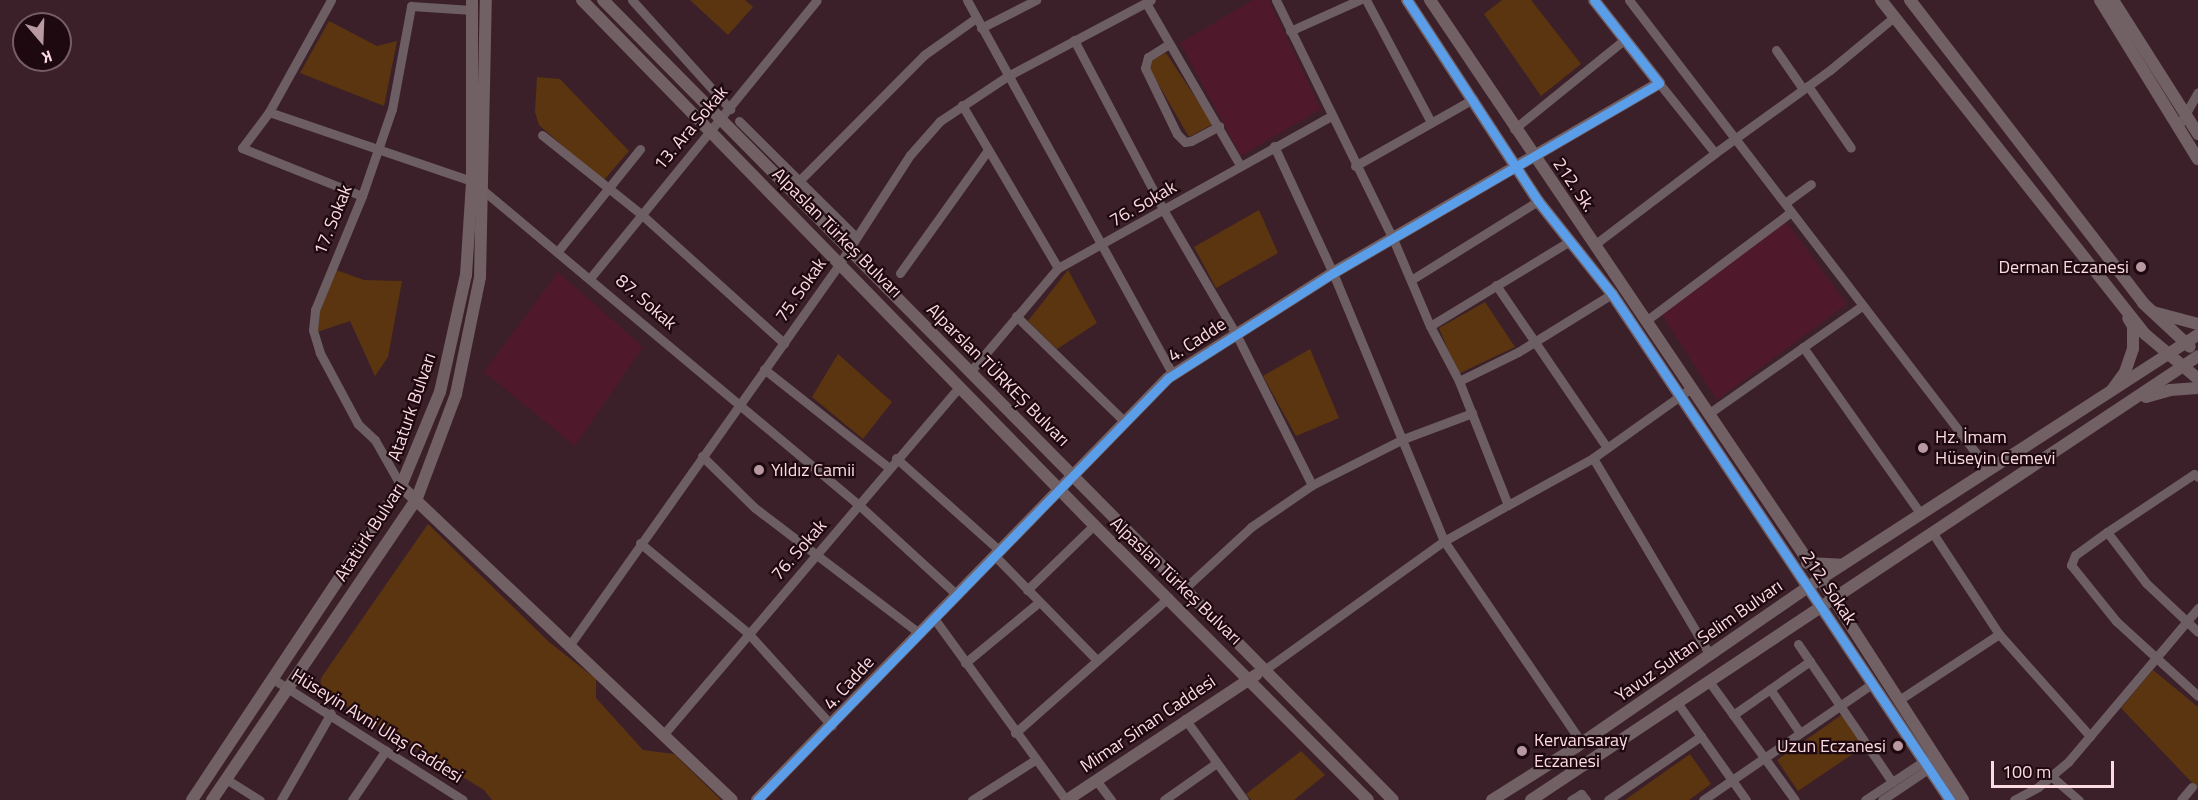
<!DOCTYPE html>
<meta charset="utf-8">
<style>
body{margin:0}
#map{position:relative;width:2198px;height:800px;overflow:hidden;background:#3b2029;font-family:"Titillium Web",sans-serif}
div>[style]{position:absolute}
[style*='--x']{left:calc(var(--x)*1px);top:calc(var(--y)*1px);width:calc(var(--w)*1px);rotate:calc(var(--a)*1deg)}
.built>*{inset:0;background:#4f192b}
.green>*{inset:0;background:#5a3510}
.street>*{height:9px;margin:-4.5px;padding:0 4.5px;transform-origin:4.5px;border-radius:4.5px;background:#6c5e62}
.secondary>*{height:12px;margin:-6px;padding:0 6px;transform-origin:6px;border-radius:6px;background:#716064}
.cycleway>*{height:9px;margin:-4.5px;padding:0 4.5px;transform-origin:4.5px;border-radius:4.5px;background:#5a9eea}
.dots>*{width:16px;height:16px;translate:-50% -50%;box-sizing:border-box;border:3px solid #1f0910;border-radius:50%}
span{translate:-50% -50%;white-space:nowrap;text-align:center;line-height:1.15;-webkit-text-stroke:4.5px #1f0910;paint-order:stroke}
.street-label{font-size:18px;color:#fcdae1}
.poi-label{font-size:18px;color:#fcdae1}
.right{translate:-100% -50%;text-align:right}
.left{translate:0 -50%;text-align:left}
.north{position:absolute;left:12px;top:12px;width:60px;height:60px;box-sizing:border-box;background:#1f0910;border:2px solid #775d64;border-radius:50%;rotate:161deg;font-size:16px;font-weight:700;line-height:24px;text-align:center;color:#fcdae1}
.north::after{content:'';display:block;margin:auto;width:21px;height:27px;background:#b899a1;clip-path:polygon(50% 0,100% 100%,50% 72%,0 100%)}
.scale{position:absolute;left:1991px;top:761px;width:123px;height:27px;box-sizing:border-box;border:3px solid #fcdae1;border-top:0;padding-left:8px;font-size:18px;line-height:21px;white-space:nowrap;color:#fcdae1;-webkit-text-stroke:4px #1f0910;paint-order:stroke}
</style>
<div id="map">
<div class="built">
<div style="clip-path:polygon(1253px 0,1269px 0,1321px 109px,1241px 156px,1180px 43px)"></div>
<div style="clip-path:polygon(1785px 220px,1847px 304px,1717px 400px,1660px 312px)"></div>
<div style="clip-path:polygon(558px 272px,643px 347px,575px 446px,484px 372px)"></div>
</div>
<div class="green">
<div style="clip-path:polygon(690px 0,745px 0,753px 7px,728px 35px)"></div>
<div style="clip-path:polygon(1502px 0,1531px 0,1581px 64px,1541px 96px,1484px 14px)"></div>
<div style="clip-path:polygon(329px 21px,377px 46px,397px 41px,384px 106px,300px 73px)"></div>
<div style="clip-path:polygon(1166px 53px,1213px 124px,1189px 137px,1149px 68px,1153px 59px)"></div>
<div style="clip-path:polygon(537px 77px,560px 79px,629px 151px,603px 181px,539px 125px,535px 112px)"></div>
<div style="clip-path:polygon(1259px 210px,1278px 253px,1216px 288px,1194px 247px)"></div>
<div style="clip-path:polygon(336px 270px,364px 280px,402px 281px,388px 357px,375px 376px,350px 321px,317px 332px,318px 316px)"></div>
<div style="clip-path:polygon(1068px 270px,1097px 323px,1057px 349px,1028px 321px)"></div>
<div style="clip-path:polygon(1485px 302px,1515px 347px,1458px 374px,1439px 328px)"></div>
<div style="clip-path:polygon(1310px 349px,1339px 418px,1296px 436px,1263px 376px)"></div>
<div style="clip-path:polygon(838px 354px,892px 402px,863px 439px,812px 397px)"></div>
<div style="clip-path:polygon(428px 524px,549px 642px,596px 679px,596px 698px,643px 750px,674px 754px,721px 800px,492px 800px,484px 790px,320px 690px,321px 678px)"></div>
<div style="clip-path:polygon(2153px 670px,2198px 707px,2198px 789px,2121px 708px)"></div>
<div style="clip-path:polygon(1843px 714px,1863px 747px,1798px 791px,1777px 760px)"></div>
<div style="clip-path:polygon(1301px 751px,1325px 775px,1294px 800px,1251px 800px,1246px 794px)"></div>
<div style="clip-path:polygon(1690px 754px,1711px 784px,1689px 800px,1625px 800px)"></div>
</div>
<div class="street">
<div style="--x:331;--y:0;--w:128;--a:119"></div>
<div style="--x:269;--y:112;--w:45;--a:126.9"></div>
<div style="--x:242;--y:148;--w:129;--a:21.8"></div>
<div style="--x:632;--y:0;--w:147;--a:48"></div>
<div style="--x:967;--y:0;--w:428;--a:61.2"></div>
<div style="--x:1366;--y:0;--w:138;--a:62"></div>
<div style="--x:1629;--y:0;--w:592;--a:52.55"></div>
<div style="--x:1146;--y:3;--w:187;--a:59.9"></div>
<div style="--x:981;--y:28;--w:62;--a:-27"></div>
<div style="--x:1290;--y:31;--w:76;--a:-24.2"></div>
<div style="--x:1074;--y:40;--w:193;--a:62.2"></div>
<div style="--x:1164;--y:211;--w:143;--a:59.7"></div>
<div style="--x:1236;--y:334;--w:169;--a:63.3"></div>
<div style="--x:1169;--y:44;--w:25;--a:148"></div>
<div style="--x:1148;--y:57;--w:11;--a:105"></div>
<div style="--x:1145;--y:68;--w:73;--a:64.1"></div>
<div style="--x:1177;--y:134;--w:11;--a:45"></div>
<div style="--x:1185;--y:142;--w:6;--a:-9"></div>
<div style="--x:1191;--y:141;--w:32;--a:-28"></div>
<div style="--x:1776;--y:50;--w:47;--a:55.3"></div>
<div style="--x:1808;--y:86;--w:75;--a:55.3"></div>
<div style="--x:962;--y:105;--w:189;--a:59.5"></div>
<div style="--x:269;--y:112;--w:214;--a:18.8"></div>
<div style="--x:472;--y:181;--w:506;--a:39.95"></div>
<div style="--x:860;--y:506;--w:130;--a:42.5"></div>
<div style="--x:739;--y:121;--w:165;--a:44.8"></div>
<div style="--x:2178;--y:127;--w:40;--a:-60.3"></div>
<div style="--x:1514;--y:129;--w:143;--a:-39"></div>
<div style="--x:542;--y:135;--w:127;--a:38.6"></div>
<div style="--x:641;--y:214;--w:193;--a:42.1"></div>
<div style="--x:1274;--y:146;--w:140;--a:65.1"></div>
<div style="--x:1333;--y:273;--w:290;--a:67.5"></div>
<div style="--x:1444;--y:541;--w:73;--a:-29.4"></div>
<div style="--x:1508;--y:505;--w:133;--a:-111.6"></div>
<div style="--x:1459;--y:381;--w:62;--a:-117.8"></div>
<div style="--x:1430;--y:326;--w:95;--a:-113"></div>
<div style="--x:1393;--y:239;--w:266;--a:-116.1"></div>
<div style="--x:1715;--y:153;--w:142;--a:-35.8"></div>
<div style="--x:1830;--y:70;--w:83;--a:-39.6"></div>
<div style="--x:1355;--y:166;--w:136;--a:-29.6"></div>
<div style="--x:799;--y:181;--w:177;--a:-45.2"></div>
<div style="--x:924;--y:55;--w:64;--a:-35.4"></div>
<div style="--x:1785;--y:203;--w:32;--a:-36"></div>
<div style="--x:1594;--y:245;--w:152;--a:-37.2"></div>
<div style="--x:1715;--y:153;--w:90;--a:-128.7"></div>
<div style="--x:558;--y:251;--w:131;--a:-51.2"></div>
<div style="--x:900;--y:273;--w:151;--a:-54.4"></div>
<div style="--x:591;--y:277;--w:357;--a:-50.8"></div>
<div style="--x:1411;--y:280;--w:150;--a:-31.9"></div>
<div style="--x:1496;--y:285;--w:197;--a:55.7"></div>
<div style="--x:1016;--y:316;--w:152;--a:44.2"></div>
<div style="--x:1647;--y:320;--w:180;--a:-36.9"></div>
<div style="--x:1430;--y:326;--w:162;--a:-31.3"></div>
<div style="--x:1803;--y:347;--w:204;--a:54.8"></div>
<div style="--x:764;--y:369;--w:158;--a:38.3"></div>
<div style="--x:970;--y:372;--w:136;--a:-49.8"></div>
<div style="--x:1058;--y:268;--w:312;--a:-29.1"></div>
<div style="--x:1459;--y:381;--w:66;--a:-26.2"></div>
<div style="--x:1518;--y:352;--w:110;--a:-31.7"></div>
<div style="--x:1708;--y:414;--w:189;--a:-35.1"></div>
<div style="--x:702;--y:456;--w:74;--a:44.5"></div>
<div style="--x:755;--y:508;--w:205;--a:37.3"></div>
<div style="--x:896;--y:458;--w:138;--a:41.8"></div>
<div style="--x:1593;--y:458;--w:229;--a:59.3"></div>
<div style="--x:2198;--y:477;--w:5;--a:-143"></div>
<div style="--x:2194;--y:474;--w:105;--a:146.3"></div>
<div style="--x:2107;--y:532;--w:39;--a:144"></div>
<div style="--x:2075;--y:555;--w:11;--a:112"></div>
<div style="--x:2071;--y:565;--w:72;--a:51.2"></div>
<div style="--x:2116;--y:621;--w:111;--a:42.4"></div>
<div style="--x:401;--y:486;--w:53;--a:-119.5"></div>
<div style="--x:375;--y:440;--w:23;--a:-137"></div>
<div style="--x:358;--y:424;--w:81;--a:-118.2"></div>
<div style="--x:320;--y:353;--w:24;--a:-107"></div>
<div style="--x:313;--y:330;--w:20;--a:-84"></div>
<div style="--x:315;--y:310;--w:123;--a:-67.6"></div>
<div style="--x:362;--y:196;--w:92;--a:-71"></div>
<div style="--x:392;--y:109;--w:105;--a:-79.5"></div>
<div style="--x:411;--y:6;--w:61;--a:3.8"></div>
<div style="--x:1508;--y:505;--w:97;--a:-28.9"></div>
<div style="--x:1593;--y:458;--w:120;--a:-35.5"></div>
<div style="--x:1932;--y:532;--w:122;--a:56.7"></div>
<div style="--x:1999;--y:634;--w:137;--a:48.3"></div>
<div style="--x:2107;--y:532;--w:64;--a:52.6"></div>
<div style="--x:2146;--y:583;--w:71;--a:43.3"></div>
<div style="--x:640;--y:543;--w:141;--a:39.8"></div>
<div style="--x:748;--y:633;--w:125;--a:47.9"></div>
<div style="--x:994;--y:555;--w:146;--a:45.6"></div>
<div style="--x:1185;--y:588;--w:90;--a:-42.7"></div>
<div style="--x:1251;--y:527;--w:74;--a:-34.5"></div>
<div style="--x:1312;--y:485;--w:102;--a:-26.8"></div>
<div style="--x:1403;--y:439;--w:74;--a:-20.6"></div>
<div style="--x:1027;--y:590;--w:93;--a:-44.1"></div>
<div style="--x:933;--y:617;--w:226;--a:54"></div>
<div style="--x:1798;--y:644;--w:167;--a:55.7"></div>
<div style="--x:569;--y:646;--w:469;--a:-54.7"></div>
<div style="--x:840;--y:263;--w:129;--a:-57.1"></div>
<div style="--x:910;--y:155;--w:45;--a:-48.6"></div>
<div style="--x:940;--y:121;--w:79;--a:-33.7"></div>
<div style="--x:1006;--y:77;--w:164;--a:-28"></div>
<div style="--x:965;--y:663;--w:96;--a:-39.5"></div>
<div style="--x:1267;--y:668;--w:218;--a:-35.7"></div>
<div style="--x:1444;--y:541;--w:245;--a:55.7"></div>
<div style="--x:273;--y:679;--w:225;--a:32.5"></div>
<div style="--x:1708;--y:680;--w:148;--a:54.1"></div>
<div style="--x:1770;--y:689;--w:53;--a:55.7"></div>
<div style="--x:1899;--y:700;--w:120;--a:-33.4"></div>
<div style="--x:1676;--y:701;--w:121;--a:54.7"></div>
<div style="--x:1733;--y:715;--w:94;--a:-35"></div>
<div style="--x:1185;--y:719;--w:100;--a:53.9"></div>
<div style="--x:1015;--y:733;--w:205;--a:-41.4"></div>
<div style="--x:663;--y:735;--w:458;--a:-49.6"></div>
<div style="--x:2051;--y:776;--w:37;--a:41"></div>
<div style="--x:226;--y:779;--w:40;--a:32"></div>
<div style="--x:1096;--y:780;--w:25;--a:53"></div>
<div style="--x:281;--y:800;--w:100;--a:-60.1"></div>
<div style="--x:352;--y:800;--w:60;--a:-55.8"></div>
<div style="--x:972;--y:800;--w:75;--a:-32.4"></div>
<div style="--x:1164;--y:800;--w:62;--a:-35.2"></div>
<div style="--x:1571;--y:800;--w:12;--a:-31"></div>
<div style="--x:1581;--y:794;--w:8;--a:50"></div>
<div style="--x:1608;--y:800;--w:113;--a:-34.5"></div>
<div style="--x:1703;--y:800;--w:206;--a:-34.5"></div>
<div style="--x:1865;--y:800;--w:74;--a:-33.5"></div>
<div style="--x:1882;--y:800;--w:63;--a:-33.9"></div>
<div style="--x:2014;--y:800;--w:27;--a:-28"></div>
<div style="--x:2038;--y:787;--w:39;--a:-40"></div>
<div style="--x:2068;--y:762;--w:202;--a:-49.8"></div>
<div style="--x:2181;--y:800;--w:17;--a:-50"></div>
</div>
<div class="secondary">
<div style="--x:582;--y:0;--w:733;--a:45.72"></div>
<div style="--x:1094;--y:525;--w:388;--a:45.1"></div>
<div style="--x:603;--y:0;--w:1124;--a:45.36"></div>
<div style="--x:1407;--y:0;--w:240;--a:56.9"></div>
<div style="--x:1538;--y:201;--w:119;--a:51.5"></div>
<div style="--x:1612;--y:294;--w:609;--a:56.26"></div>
<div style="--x:1430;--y:0;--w:721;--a:56.02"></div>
<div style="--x:1833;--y:598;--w:240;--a:57.2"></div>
<div style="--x:1881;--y:0;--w:426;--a:51.7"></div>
<div style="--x:2145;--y:334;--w:70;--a:40.3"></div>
<div style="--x:1910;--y:0;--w:382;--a:52.4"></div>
<div style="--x:2143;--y:303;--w:64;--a:43.1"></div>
<div style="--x:2100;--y:0;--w:187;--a:58.4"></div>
<div style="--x:2113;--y:0;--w:159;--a:57.6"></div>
<div style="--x:2153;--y:312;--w:47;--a:14.9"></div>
<div style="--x:2112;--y:390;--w:22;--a:-54"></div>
<div style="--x:2125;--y:372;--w:24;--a:-71"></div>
<div style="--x:2133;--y:349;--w:23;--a:-90"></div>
<div style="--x:2133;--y:326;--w:9;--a:-122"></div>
<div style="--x:2146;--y:397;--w:25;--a:-16"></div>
<div style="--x:2170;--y:390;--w:28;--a:-4"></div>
<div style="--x:401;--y:486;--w:456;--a:43.5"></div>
<div style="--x:1807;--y:563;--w:35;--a:3"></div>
<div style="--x:192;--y:800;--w:377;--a:-56.4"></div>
<div style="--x:401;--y:486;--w:102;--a:-67.5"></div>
<div style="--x:440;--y:392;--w:120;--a:-77.5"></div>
<div style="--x:466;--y:275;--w:94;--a:-86.3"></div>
<div style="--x:472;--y:181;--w:181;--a:-90"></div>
<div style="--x:212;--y:800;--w:365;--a:-55.8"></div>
<div style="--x:417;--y:498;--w:111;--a:-69.4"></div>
<div style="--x:456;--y:394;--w:119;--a:-78.4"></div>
<div style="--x:480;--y:277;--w:277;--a:-88.8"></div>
<div style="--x:757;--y:800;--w:589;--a:-45.76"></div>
<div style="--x:1168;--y:378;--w:196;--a:-32.5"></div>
<div style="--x:1333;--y:273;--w:377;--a:-30.2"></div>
<div style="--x:1659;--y:83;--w:105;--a:-128.1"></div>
<div style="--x:1067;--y:800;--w:227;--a:-33.5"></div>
<div style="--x:1492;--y:800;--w:99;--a:-32.2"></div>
<div style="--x:1576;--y:747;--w:282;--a:-34.6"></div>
<div style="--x:1808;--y:587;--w:464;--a:-32.9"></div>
<div style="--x:1531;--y:800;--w:801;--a:-33.65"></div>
</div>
<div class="cycleway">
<div style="--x:1407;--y:0;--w:240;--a:56.9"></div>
<div style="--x:1538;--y:201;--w:119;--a:51.5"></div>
<div style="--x:1612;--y:294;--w:609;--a:56.26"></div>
<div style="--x:757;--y:800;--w:589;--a:-45.76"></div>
<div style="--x:1168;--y:378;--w:196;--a:-32.5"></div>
<div style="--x:1333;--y:273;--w:377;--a:-30.2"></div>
<div style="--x:1659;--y:83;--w:105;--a:-128.1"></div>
</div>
<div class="dots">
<div style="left:2141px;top:267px;background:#b899a1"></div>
<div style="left:1923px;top:448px;background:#b899a1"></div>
<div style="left:759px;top:470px;background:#b899a1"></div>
<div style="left:1898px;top:746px;background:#b899a1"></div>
<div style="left:1522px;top:751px;background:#b899a1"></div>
</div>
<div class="street-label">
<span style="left:691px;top:128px;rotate:-50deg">13. Ara Sokak</span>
<span style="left:1574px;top:185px;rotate:56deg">212. Sk.</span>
<span style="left:1143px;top:204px;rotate:-30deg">76. Sokak</span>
<span style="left:333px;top:220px;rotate:-68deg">17. Sokak</span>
<span style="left:837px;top:233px;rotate:45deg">Alpaslan Türkeş Bulvarı</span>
<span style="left:801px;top:290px;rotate:-55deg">75. Sokak</span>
<span style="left:646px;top:302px;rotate:41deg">87. Sokak</span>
<span style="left:1197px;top:340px;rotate:-33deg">4. Cadde</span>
<span style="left:998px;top:375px;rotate:45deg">Alparslan TÜRKEŞ Bulvarı</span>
<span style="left:412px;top:407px;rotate:-71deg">Ataturk Bulvarı</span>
<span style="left:370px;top:532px;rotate:-57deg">Atatürk Bulvarı</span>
<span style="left:799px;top:550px;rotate:-49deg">76. Sokak</span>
<span style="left:1176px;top:581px;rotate:44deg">Alpaslan Türkeş Bulvarı</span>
<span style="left:1829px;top:588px;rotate:56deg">212. Sokak</span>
<span style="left:1699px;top:641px;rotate:-35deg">Yavuz Sultan Selim Bulvarı</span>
<span style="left:849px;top:683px;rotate:-48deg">4. Cadde</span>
<span style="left:1148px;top:724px;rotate:-34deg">Mimar Sinan Caddesi</span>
<span style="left:377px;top:726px;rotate:32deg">Hüseyin Avni Ulaş Caddesi</span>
</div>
<div class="poi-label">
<span class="right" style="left:2129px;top:267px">Derman Eczanesi</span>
<span class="left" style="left:1935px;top:448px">Hz. İmam<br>Hüseyin Cemevi</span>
<span class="left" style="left:771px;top:470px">Yıldız Camii</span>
<span class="left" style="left:1534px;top:751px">Kervansaray<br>Eczanesi</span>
<span class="right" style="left:1886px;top:746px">Uzun Eczanesi</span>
</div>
<div class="north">K</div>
<div class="scale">100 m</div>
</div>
